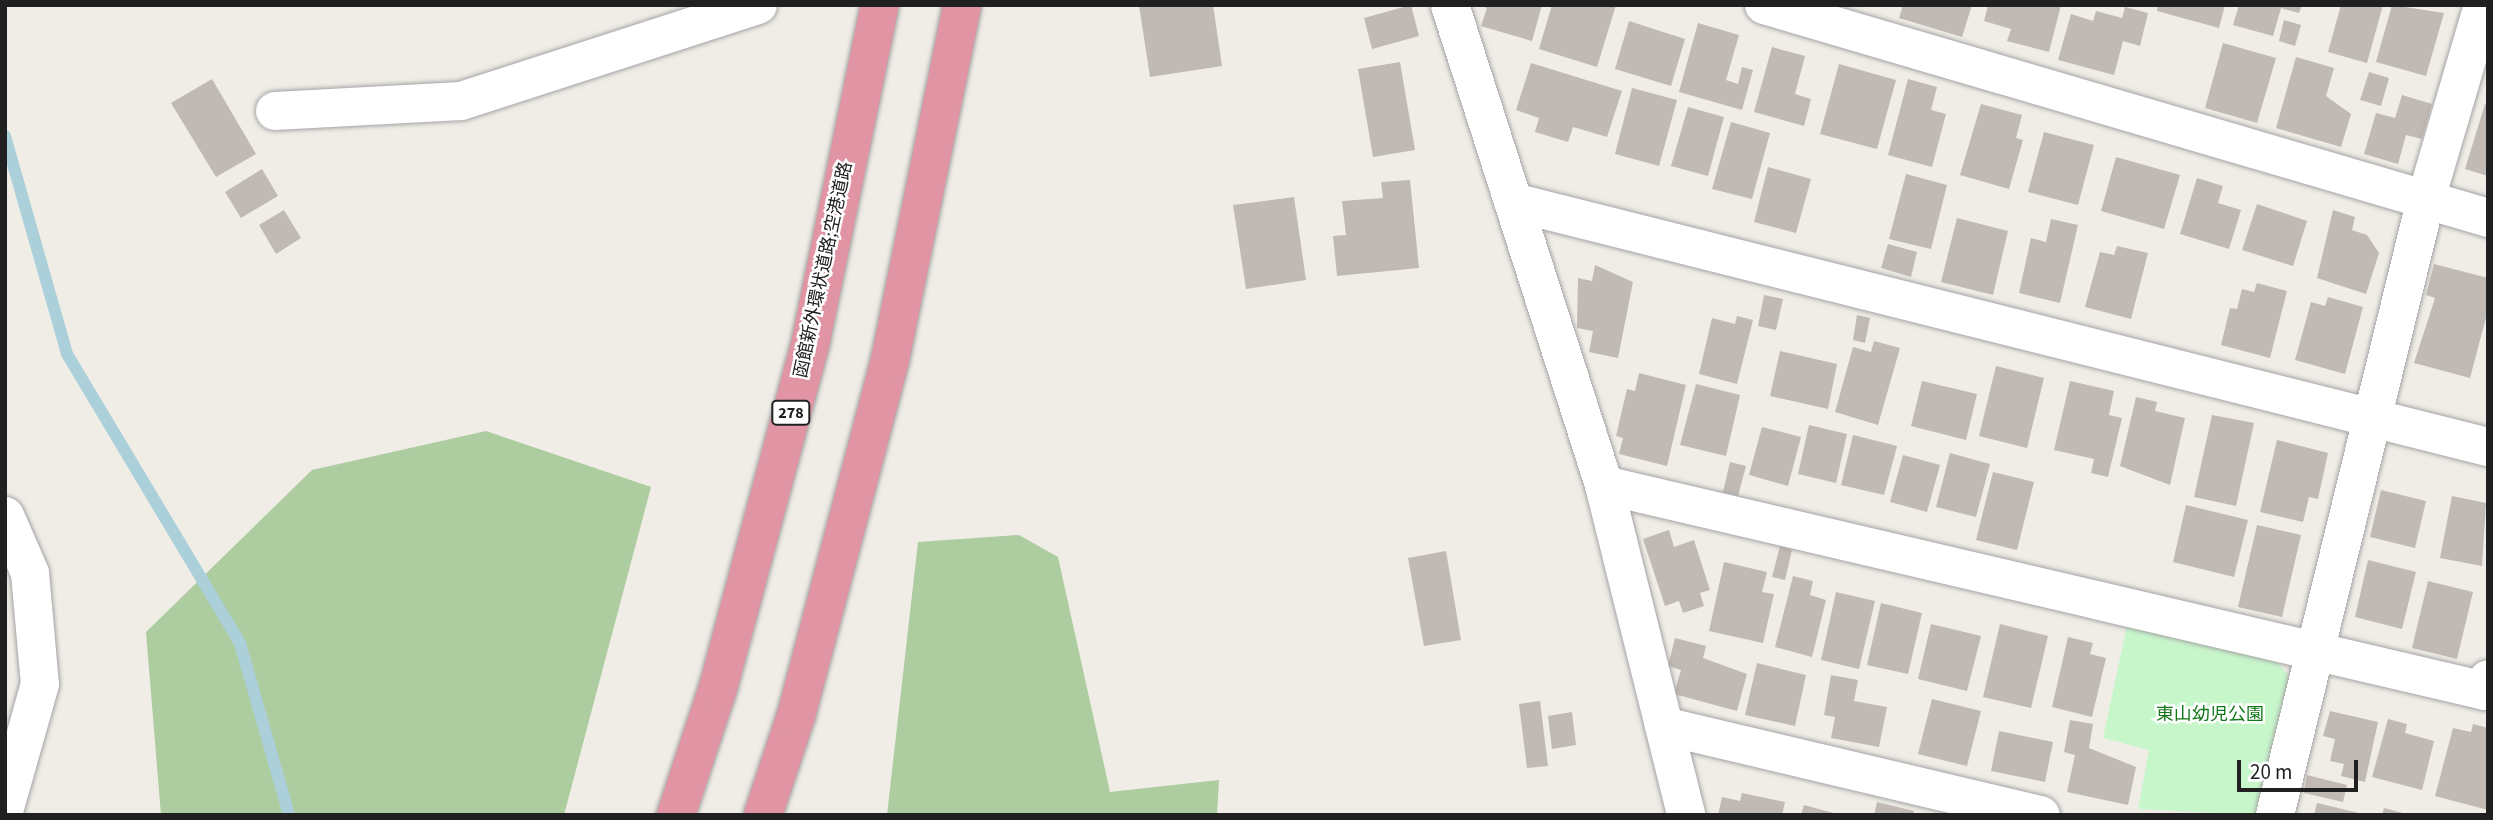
<!DOCTYPE html>
<meta charset="utf-8">
<style>
body{margin:0}
#map{position:relative;width:2493px;height:820px;overflow:hidden;background:#f0ede7;font-family:"Source Sans 3","Noto Sans JP",sans-serif}
div>[style]{position:absolute}
[style*='--x']{left:calc(var(--x)*1px);top:calc(var(--y)*1px);width:calc(var(--w)*1px);rotate:calc(var(--a)*1deg)}
.forest>*{inset:0;background:#adcc9f}
.park>*{inset:0;background:#c8f6cb}
.stream>*{height:12px;margin:-6px;padding:0 6px;transform-origin:6px;border-radius:6px;background:#abd0da}
.building>*{inset:0;background:#c0b9b4}
.roads{filter:drop-shadow(0 0 2px #a4a4a4) drop-shadow(0 0 2px #a4a4a4)}
.minor>*{height:38px;margin:-19px;padding:0 19px;transform-origin:19px;border-radius:19px;background:#fff}
.highway>*{height:38px;margin:-19px;padding:0 19px;transform-origin:19px;border-radius:19px;background:#e195a4}
span{translate:-50% -50%;white-space:nowrap;text-align:center;line-height:1.15;-webkit-text-stroke:5px #fff;paint-order:stroke}
.shield-label span{padding:2px 5px;background:#fff;border:2px solid;border-radius:5px;-webkit-text-stroke-width:0}
.shield-label{font-size:16px;color:#202020;font-weight:700}
.street-label{font-size:18px;color:#202020}
.park-label{font-size:18px;color:#14781b}
.frame{position:absolute;inset:0;border:7px solid #202020;pointer-events:none}
.scale{position:absolute;left:2237px;top:760px;width:121px;height:32px;box-sizing:border-box;border:4px solid #202020;border-top:0;padding-left:9px;font-size:21px;line-height:24px;white-space:nowrap;color:#202020;-webkit-text-stroke:5px #fff;paint-order:stroke}
</style>
<div id="map">
<div class="forest">
<div style="clip-path:polygon(486px 431px,651px 487px,564px 815px,161px 815px,146px 632px,312px 470px)"></div>
<div style="clip-path:polygon(1019px 535px,1058px 557px,1110px 792px,1219px 780px,1217px 815px,887px 815px,918px 542px)"></div>
</div>
<div class="park">
<div style="clip-path:polygon(2127px 625px,2276px 661px,2289px 676px,2256px 815px,2138px 809px,2149px 750px,2103px 738px)"></div>
</div>
<div class="stream">
<div style="--x:5;--y:136;--w:227;--a:74.1"></div>
<div style="--x:67;--y:354;--w:337;--a:59.1"></div>
<div style="--x:240;--y:643;--w:179;--a:74.1"></div>
</div>
<div class="building">
<div style="clip-path:polygon(1139px 5px,1213px 5px,1222px 66px,1150px 77px)"></div>
<div style="clip-path:polygon(1411px 5px,1419px 36px,1372px 49px,1364px 18px)"></div>
<div style="clip-path:polygon(1542px 5px,1532px 41px,1481px 26px,1487px 8px,1481px 5px)"></div>
<div style="clip-path:polygon(1552px 5px,1616px 5px,1597px 67px,1539px 49px)"></div>
<div style="clip-path:polygon(1903px 5px,1972px 5px,1962px 37px,1899px 18px)"></div>
<div style="clip-path:polygon(1988px 5px,2061px 5px,2049px 52px,2007px 41px,2011px 29px,1984px 21px)"></div>
<div style="clip-path:polygon(2158px 5px,2225px 5px,2219px 28px,2157px 11px)"></div>
<div style="clip-path:polygon(2239px 5px,2302px 5px,2299px 13px,2281px 8px,2273px 36px,2233px 25px)"></div>
<div style="clip-path:polygon(2341px 5px,2383px 5px,2367px 63px,2328px 52px)"></div>
<div style="clip-path:polygon(2392px 5px,2444px 13px,2426px 76px,2376px 62px)"></div>
<div style="clip-path:polygon(2125px 7px,2148px 13px,2140px 46px,2123px 41px,2114px 75px,2058px 60px,2071px 14px,2093px 21px,2096px 11px,2122px 18px)"></div>
<div style="clip-path:polygon(2284px 20px,2301px 25px,2295px 46px,2279px 41px)"></div>
<div style="clip-path:polygon(1629px 21px,1685px 39px,1671px 86px,1615px 69px)"></div>
<div style="clip-path:polygon(1698px 23px,1739px 35px,1726px 80px,1738px 84px,1742px 67px,1753px 70px,1742px 110px,1679px 92px)"></div>
<div style="clip-path:polygon(2223px 43px,2276px 58px,2257px 123px,2205px 108px)"></div>
<div style="clip-path:polygon(1772px 47px,1805px 56px,1795px 94px,1811px 99px,1804px 126px,1754px 112px)"></div>
<div style="clip-path:polygon(2296px 57px,2334px 68px,2326px 96px,2351px 114px,2341px 147px,2276px 128px)"></div>
<div style="clip-path:polygon(1400px 62px,1415px 150px,1373px 157px,1358px 69px)"></div>
<div style="clip-path:polygon(1531px 63px,1622px 91px,1607px 137px,1573px 127px,1568px 142px,1535px 132px,1539px 118px,1516px 110px)"></div>
<div style="clip-path:polygon(1839px 64px,1896px 80px,1877px 149px,1820px 134px)"></div>
<div style="clip-path:polygon(2369px 72px,2389px 78px,2381px 106px,2360px 100px)"></div>
<div style="clip-path:polygon(212px 79px,256px 154px,216px 177px,171px 103px)"></div>
<div style="clip-path:polygon(1908px 79px,1937px 87px,1931px 110px,1946px 114px,1932px 167px,1888px 155px)"></div>
<div style="clip-path:polygon(1632px 88px,1677px 100px,1659px 166px,1615px 154px)"></div>
<div style="clip-path:polygon(2402px 95px,2432px 104px,2422px 139px,2406px 135px,2398px 164px,2364px 154px,2376px 113px,2395px 118px)"></div>
<div style="clip-path:polygon(1981px 104px,2022px 115px,2016px 138px,2023px 140px,2009px 189px,1960px 175px)"></div>
<div style="clip-path:polygon(2485px 104px,2488px 105px,2488px 176px,2465px 169px)"></div>
<div style="clip-path:polygon(1688px 107px,1724px 117px,1708px 176px,1671px 166px)"></div>
<div style="clip-path:polygon(1731px 122px,1770px 133px,1752px 199px,1712px 189px)"></div>
<div style="clip-path:polygon(2044px 132px,2094px 145px,2078px 205px,2028px 192px)"></div>
<div style="clip-path:polygon(2116px 157px,2180px 175px,2164px 229px,2101px 211px)"></div>
<div style="clip-path:polygon(1768px 167px,1811px 179px,1796px 233px,1754px 222px)"></div>
<div style="clip-path:polygon(262px 169px,278px 196px,241px 218px,225px 192px)"></div>
<div style="clip-path:polygon(1906px 174px,1947px 185px,1931px 249px,1889px 239px)"></div>
<div style="clip-path:polygon(2197px 178px,2223px 186px,2218px 203px,2241px 210px,2229px 249px,2180px 234px)"></div>
<div style="clip-path:polygon(1410px 180px,1419px 268px,1337px 276px,1333px 236px,1346px 235px,1342px 201px,1383px 198px,1381px 182px)"></div>
<div style="clip-path:polygon(1294px 197px,1306px 280px,1246px 289px,1233px 205px)"></div>
<div style="clip-path:polygon(2257px 204px,2307px 221px,2293px 266px,2242px 250px)"></div>
<div style="clip-path:polygon(284px 210px,301px 238px,276px 254px,259px 225px)"></div>
<div style="clip-path:polygon(2333px 210px,2355px 217px,2352px 230px,2367px 235px,2379px 253px,2366px 294px,2317px 278px)"></div>
<div style="clip-path:polygon(1957px 218px,2008px 231px,1993px 295px,1941px 282px)"></div>
<div style="clip-path:polygon(2051px 219px,2078px 225px,2060px 303px,2019px 293px,2031px 238px,2046px 242px)"></div>
<div style="clip-path:polygon(1888px 244px,1917px 252px,1911px 277px,1881px 268px)"></div>
<div style="clip-path:polygon(2117px 246px,2148px 253px,2131px 319px,2085px 307px,2100px 252px,2114px 255px)"></div>
<div style="clip-path:polygon(2434px 264px,2488px 278px,2488px 310px,2470px 378px,2414px 363px,2435px 298px,2426px 295px)"></div>
<div style="clip-path:polygon(1595px 265px,1633px 282px,1618px 358px,1589px 352px,1593px 331px,1577px 328px,1578px 278px,1592px 281px)"></div>
<div style="clip-path:polygon(2257px 283px,2287px 291px,2270px 358px,2221px 345px,2230px 308px,2237px 309px,2242px 289px,2254px 292px)"></div>
<div style="clip-path:polygon(1764px 295px,1783px 299px,1776px 330px,1758px 326px)"></div>
<div style="clip-path:polygon(2328px 297px,2363px 307px,2345px 374px,2295px 360px,2311px 302px,2325px 306px)"></div>
<div style="clip-path:polygon(1857px 315px,1870px 318px,1865px 343px,1853px 340px)"></div>
<div style="clip-path:polygon(1737px 316px,1753px 320px,1737px 384px,1699px 374px,1712px 318px,1735px 324px)"></div>
<div style="clip-path:polygon(1874px 341px,1900px 348px,1878px 425px,1835px 412px,1853px 347px,1871px 352px)"></div>
<div style="clip-path:polygon(1780px 351px,1837px 364px,1828px 409px,1770px 396px)"></div>
<div style="clip-path:polygon(1996px 366px,2044px 378px,2027px 448px,1979px 436px)"></div>
<div style="clip-path:polygon(1639px 373px,1686px 385px,1667px 466px,1619px 454px,1623px 438px,1616px 436px,1627px 389px,1635px 391px)"></div>
<div style="clip-path:polygon(1922px 381px,1977px 394px,1966px 440px,1911px 426px)"></div>
<div style="clip-path:polygon(2070px 381px,2114px 391px,2109px 415px,2122px 418px,2108px 477px,2091px 473px,2094px 459px,2054px 450px)"></div>
<div style="clip-path:polygon(1696px 384px,1740px 395px,1726px 456px,1680px 445px)"></div>
<div style="clip-path:polygon(2136px 397px,2157px 402px,2155px 411px,2185px 418px,2170px 485px,2120px 466px)"></div>
<div style="clip-path:polygon(2212px 415px,2254px 423px,2236px 506px,2194px 497px)"></div>
<div style="clip-path:polygon(1809px 425px,1847px 434px,1836px 483px,1798px 474px)"></div>
<div style="clip-path:polygon(1762px 427px,1801px 437px,1788px 486px,1749px 475px)"></div>
<div style="clip-path:polygon(1853px 435px,1897px 446px,1884px 495px,1841px 485px)"></div>
<div style="clip-path:polygon(2277px 440px,2328px 453px,2318px 499px,2309px 497px,2303px 522px,2260px 512px)"></div>
<div style="clip-path:polygon(1950px 453px,1990px 464px,1976px 517px,1936px 507px)"></div>
<div style="clip-path:polygon(1903px 455px,1940px 465px,1927px 512px,1890px 502px)"></div>
<div style="clip-path:polygon(1730px 462px,1746px 466px,1738px 496px,1723px 492px)"></div>
<div style="clip-path:polygon(1993px 472px,2034px 482px,2017px 550px,1976px 540px)"></div>
<div style="clip-path:polygon(2381px 490px,2426px 501px,2415px 548px,2370px 537px)"></div>
<div style="clip-path:polygon(2452px 496px,2486px 503px,2482px 566px,2440px 558px)"></div>
<div style="clip-path:polygon(2186px 505px,2248px 520px,2234px 577px,2173px 562px)"></div>
<div style="clip-path:polygon(2257px 525px,2301px 535px,2282px 617px,2238px 607px)"></div>
<div style="clip-path:polygon(1669px 530px,1674px 547px,1694px 540px,1710px 590px,1700px 593px,1704px 606px,1683px 613px,1679px 601px,1665px 606px,1643px 539px)"></div>
<div style="clip-path:polygon(1780px 546px,1792px 550px,1785px 580px,1772px 577px)"></div>
<div style="clip-path:polygon(1446px 551px,1461px 640px,1424px 646px,1408px 558px)"></div>
<div style="clip-path:polygon(2368px 560px,2416px 572px,2402px 629px,2355px 617px)"></div>
<div style="clip-path:polygon(1724px 562px,1767px 572px,1762px 592px,1774px 594px,1763px 643px,1709px 631px)"></div>
<div style="clip-path:polygon(1793px 576px,1813px 581px,1810px 595px,1826px 600px,1812px 657px,1775px 647px)"></div>
<div style="clip-path:polygon(2428px 581px,2473px 592px,2457px 659px,2412px 648px)"></div>
<div style="clip-path:polygon(1836px 592px,1875px 601px,1859px 669px,1821px 660px)"></div>
<div style="clip-path:polygon(1881px 603px,1922px 613px,1908px 674px,1867px 665px)"></div>
<div style="clip-path:polygon(1931px 624px,1981px 636px,1967px 691px,1918px 679px)"></div>
<div style="clip-path:polygon(2000px 624px,2048px 636px,2031px 708px,1983px 697px)"></div>
<div style="clip-path:polygon(2068px 637px,2093px 643px,2090px 654px,2106px 658px,2092px 717px,2052px 707px)"></div>
<div style="clip-path:polygon(1675px 638px,1706px 646px,1703px 658px,1747px 674px,1737px 711px,1674px 694px,1681px 670px,1668px 666px)"></div>
<div style="clip-path:polygon(1757px 663px,1806px 675px,1795px 726px,1745px 715px)"></div>
<div style="clip-path:polygon(1831px 675px,1858px 680px,1854px 701px,1887px 707px,1879px 747px,1831px 738px,1835px 717px,1824px 715px)"></div>
<div style="clip-path:polygon(1932px 699px,1981px 711px,1967px 766px,1918px 754px)"></div>
<div style="clip-path:polygon(1540px 701px,1548px 766px,1527px 768px,1519px 704px)"></div>
<div style="clip-path:polygon(2330px 711px,2378px 722px,2365px 782px,2341px 776px,2344px 764px,2330px 761px,2335px 739px,2323px 736px)"></div>
<div style="clip-path:polygon(1572px 712px,1576px 745px,1552px 749px,1548px 716px)"></div>
<div style="clip-path:polygon(2388px 719px,2407px 724px,2405px 733px,2434px 741px,2422px 790px,2372px 777px)"></div>
<div style="clip-path:polygon(2070px 720px,2093px 724px,2089px 748px,2136px 767px,2128px 805px,2067px 792px,2075px 755px,2064px 752px)"></div>
<div style="clip-path:polygon(2473px 724px,2488px 728px,2488px 810px,2435px 796px,2453px 728px,2471px 732px)"></div>
<div style="clip-path:polygon(1999px 731px,2053px 742px,2045px 782px,1991px 771px)"></div>
<div style="clip-path:polygon(2307px 775px,2347px 785px,2343px 802px,2304px 793px)"></div>
<div style="clip-path:polygon(1742px 793px,1785px 802px,1782px 815px,1718px 815px,1722px 797px,1740px 801px)"></div>
<div style="clip-path:polygon(1877px 802px,1914px 811px,1913px 815px,1874px 815px)"></div>
<div style="clip-path:polygon(2317px 803px,2363px 814px,2363px 815px,2314px 815px)"></div>
<div style="clip-path:polygon(1804px 805px,1837px 814px,1837px 815px,1801px 815px)"></div>
<div style="clip-path:polygon(2384px 808px,2407px 814px,2406px 815px,2382px 815px)"></div>
</div>
<div class="roads">
<div class="minor">
<div style="--x:1450;--y:5;--w:504;--a:72.21"></div>
<div style="--x:1604;--y:485;--w:340;--a:76"></div>
<div style="--x:1764;--y:5;--w:755;--a:16.39"></div>
<div style="--x:275;--y:111;--w:186;--a:-3.1"></div>
<div style="--x:461;--y:101;--w:312;--a:-17.9"></div>
<div style="--x:1513;--y:202;--w:1005;--a:14.11"></div>
<div style="--x:1604;--y:485;--w:905;--a:13.16"></div>
<div style="--x:2485;--y:691;--w:12;--a:-76"></div>
<div style="--x:5;--y:516;--w:62;--a:66.3"></div>
<div style="--x:30;--y:573;--w:111;--a:84.9"></div>
<div style="--x:40;--y:684;--w:129;--a:105.8"></div>
<div style="--x:1664;--y:726;--w:387;--a:13.3"></div>
<div style="--x:2275;--y:815;--w:634;--a:-76.23"></div>
<div style="--x:2426;--y:199;--w:202;--a:-73.6"></div>
</div>
<div class="highway">
<div style="--x:676;--y:815;--w:134;--a:-71.7"></div>
<div style="--x:718;--y:688;--w:360;--a:-75"></div>
<div style="--x:811;--y:340;--w:342;--a:-78.4"></div>
<div style="--x:763;--y:815;--w:104;--a:-71.6"></div>
<div style="--x:796;--y:716;--w:368;--a:-75.2"></div>
<div style="--x:890;--y:360;--w:362;--a:-78.5"></div>
</div>
</div>
<div class="shield-label">
<span style="left:791px;top:413px">278</span>
</div>
<div class="street-label">
<span style="left:824px;top:270px;rotate:-78deg">函館新外環状道路;空港道路</span>
</div>
<div class="park-label">
<span style="left:2210px;top:715px">東山幼児公園</span>
</div>
<div class="frame"></div>
<div class="scale">20 m</div>
</div>
